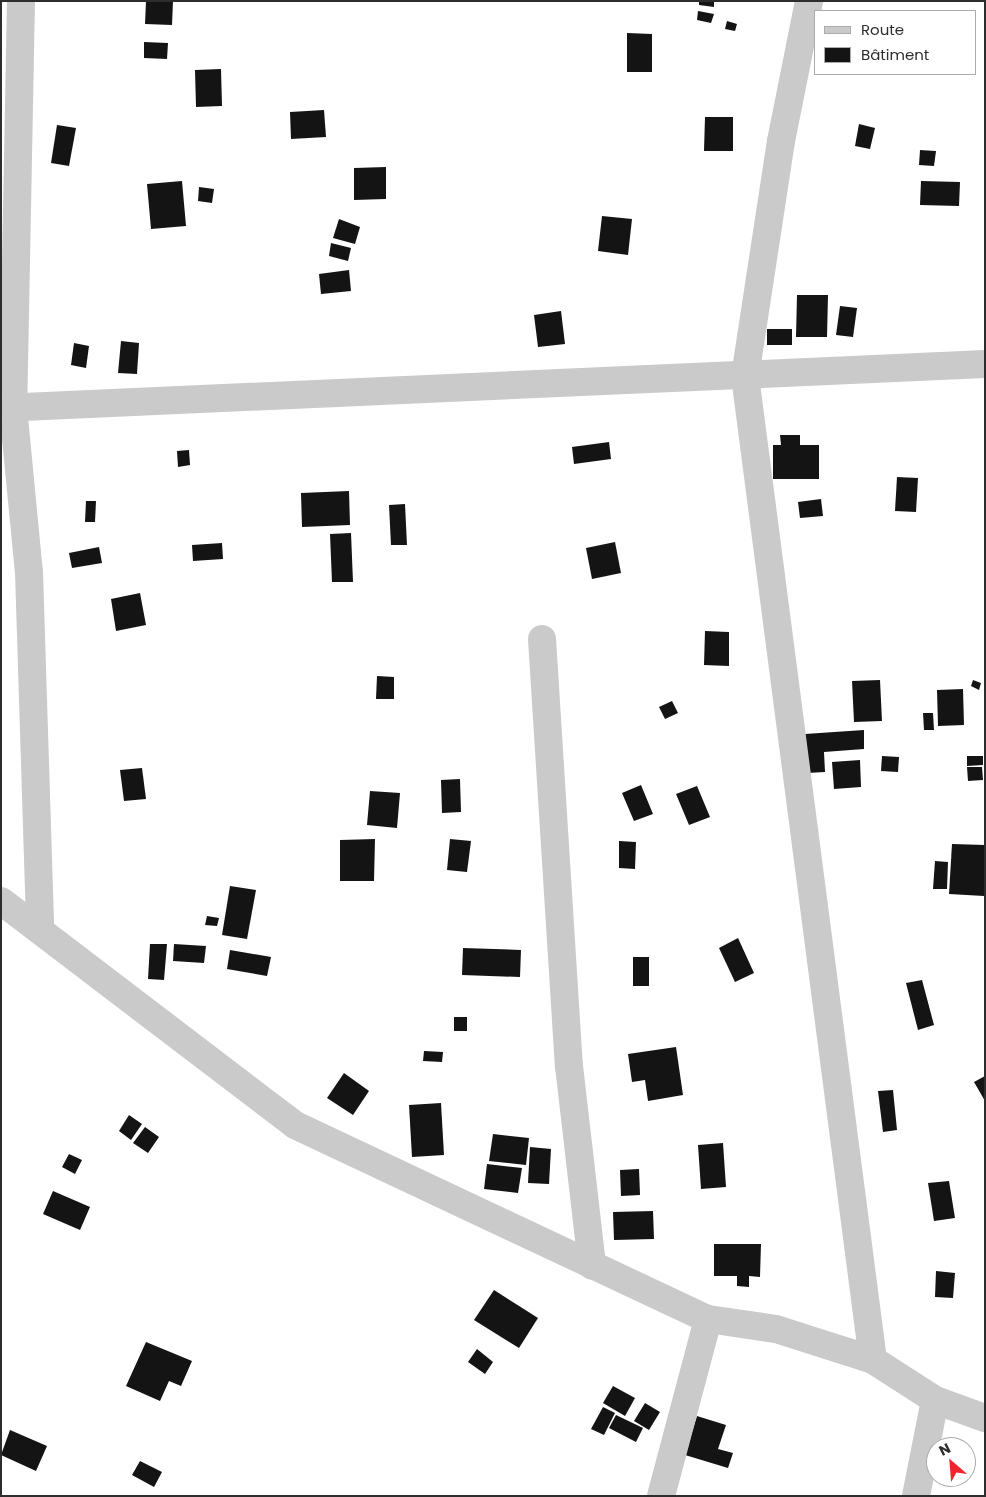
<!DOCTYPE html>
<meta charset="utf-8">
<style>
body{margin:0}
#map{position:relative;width:986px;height:1497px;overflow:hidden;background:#fff;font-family:Poppins,sans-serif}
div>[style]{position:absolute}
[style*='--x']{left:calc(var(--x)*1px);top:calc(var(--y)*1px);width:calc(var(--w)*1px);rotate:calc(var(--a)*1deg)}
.building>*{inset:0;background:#141414}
.minor>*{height:28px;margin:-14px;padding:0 14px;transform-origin:14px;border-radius:14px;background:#cacaca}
span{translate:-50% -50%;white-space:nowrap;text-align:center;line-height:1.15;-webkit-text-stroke:5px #fff;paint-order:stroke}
.frame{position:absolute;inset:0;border:2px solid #2d2d2d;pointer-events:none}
.legend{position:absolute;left:814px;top:10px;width:162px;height:65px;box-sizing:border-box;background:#fff;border:1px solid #ababab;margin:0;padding:6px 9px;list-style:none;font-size:15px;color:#2d2d2d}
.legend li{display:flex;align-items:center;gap:10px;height:25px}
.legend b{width:25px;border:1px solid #ababab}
.north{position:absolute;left:926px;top:1437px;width:50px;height:50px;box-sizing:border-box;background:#fff;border:1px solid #ababab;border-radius:50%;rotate:333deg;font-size:14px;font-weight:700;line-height:20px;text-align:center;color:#2d2d2d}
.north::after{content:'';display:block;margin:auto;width:18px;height:22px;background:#ef242d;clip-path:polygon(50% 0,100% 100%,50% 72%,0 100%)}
</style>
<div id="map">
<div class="building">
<div style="clip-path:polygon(146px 1px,173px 1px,172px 25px,145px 24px)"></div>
<div style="clip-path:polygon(699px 1px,714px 1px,714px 7px,699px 5px)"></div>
<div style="clip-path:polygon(698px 11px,714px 14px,711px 23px,697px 20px)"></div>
<div style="clip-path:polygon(727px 21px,737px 24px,735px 31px,725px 29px)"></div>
<div style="clip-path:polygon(627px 33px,652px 34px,652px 72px,627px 72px)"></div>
<div style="clip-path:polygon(144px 42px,168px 43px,167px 59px,144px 58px)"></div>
<div style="clip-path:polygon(221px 69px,222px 106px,196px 107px,195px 70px)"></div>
<div style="clip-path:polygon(324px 110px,326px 137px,291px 139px,290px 112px)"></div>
<div style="clip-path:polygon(705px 117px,733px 117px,733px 151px,704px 151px)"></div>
<div style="clip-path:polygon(859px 124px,875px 128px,870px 149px,855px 146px)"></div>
<div style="clip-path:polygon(57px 125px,76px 128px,69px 166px,51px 163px)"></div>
<div style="clip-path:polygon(920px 150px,936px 151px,934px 166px,919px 165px)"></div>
<div style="clip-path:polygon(386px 167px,386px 199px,354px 200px,354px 168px)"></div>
<div style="clip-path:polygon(182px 181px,186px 226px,151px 229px,147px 184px)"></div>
<div style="clip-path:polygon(921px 181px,960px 182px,959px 206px,920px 205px)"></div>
<div style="clip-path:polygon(199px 187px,214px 189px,212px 203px,198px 201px)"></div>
<div style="clip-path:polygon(602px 216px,632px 219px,628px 255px,598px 251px)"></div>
<div style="clip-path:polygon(339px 219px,360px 227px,355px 244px,333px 238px)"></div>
<div style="clip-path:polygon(331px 243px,351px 248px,348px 261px,329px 256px)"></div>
<div style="clip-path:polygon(349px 270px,351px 291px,321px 294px,319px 274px)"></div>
<div style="clip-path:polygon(797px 295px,828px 295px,827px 337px,796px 337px)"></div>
<div style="clip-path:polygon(840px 306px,857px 308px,853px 337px,836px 335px)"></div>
<div style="clip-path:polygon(561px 311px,565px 344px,538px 347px,534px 315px)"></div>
<div style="clip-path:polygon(767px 329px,792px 329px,792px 345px,767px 345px)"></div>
<div style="clip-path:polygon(121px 341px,139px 343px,137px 374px,118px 373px)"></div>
<div style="clip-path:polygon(74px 343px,89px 346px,86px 368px,71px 365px)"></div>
<div style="clip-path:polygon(780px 435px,800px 435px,800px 445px,819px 445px,819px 479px,773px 479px,773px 445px,781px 445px)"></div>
<div style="clip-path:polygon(609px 442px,611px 459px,574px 464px,572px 447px)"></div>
<div style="clip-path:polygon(189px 450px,190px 465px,178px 467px,177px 451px)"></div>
<div style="clip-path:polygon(897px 477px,918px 478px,916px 512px,895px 511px)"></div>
<div style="clip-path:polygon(349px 491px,350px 525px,302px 527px,301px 493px)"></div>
<div style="clip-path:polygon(821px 499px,823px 516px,800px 518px,798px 502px)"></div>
<div style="clip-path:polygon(86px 501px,96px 501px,95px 522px,85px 522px)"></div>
<div style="clip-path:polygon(405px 504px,407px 545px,391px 545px,389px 505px)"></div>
<div style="clip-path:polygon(351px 533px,353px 582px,332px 582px,330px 534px)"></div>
<div style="clip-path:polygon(615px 542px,621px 573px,592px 579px,586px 548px)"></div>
<div style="clip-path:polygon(222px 543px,223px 559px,193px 561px,192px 545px)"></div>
<div style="clip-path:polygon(99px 547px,102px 563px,72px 568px,69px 553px)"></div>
<div style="clip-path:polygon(140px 593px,146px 625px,116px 631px,111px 599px)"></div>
<div style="clip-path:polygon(705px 631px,729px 632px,729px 666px,704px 665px)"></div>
<div style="clip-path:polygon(377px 676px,394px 677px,394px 699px,376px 699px)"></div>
<div style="clip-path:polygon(880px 680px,882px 721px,854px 722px,852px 681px)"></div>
<div style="clip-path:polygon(973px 680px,981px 683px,979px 690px,971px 686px)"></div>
<div style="clip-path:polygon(963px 689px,964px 725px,938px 726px,937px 690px)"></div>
<div style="clip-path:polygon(672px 701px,678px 713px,665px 719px,659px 707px)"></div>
<div style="clip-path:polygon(923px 713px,933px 713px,934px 730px,924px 730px)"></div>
<div style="clip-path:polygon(864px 730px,864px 749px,824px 752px,825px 772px,807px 773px,805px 734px)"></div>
<div style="clip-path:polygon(882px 756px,899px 757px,898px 772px,881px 771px)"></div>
<div style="clip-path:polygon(967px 756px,983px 756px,983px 765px,967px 766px)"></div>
<div style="clip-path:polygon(860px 760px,861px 787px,834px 789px,832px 762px)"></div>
<div style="clip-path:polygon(967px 767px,982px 767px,983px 780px,968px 781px)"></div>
<div style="clip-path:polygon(142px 768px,146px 799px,124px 801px,120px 770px)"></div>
<div style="clip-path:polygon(460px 779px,461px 812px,442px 813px,441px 780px)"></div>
<div style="clip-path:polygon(641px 785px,653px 814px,634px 821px,622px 793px)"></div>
<div style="clip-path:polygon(697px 786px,710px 817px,689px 825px,676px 794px)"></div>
<div style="clip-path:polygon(370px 791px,400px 793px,397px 828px,367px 825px)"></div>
<div style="clip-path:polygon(375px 839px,374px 881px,340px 881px,340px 840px)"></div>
<div style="clip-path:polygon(450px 839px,471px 841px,467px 872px,447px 870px)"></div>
<div style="clip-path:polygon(619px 841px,636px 842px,635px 869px,619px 868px)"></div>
<div style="clip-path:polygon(952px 844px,985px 845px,984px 896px,949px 894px)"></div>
<div style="clip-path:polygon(935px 861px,948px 862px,947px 889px,933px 889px)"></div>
<div style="clip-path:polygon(230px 886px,256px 890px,247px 939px,222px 935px)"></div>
<div style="clip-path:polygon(207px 916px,219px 918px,217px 926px,205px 925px)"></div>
<div style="clip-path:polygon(738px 938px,754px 973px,735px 982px,719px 948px)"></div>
<div style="clip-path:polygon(150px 944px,167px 944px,164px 980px,148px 979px)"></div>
<div style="clip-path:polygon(174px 944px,206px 946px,204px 963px,173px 961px)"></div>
<div style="clip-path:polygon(463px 948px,521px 950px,520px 977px,462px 975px)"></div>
<div style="clip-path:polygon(230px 950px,271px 957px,267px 976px,227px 969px)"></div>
<div style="clip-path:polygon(633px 957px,649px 957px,649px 986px,633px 986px)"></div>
<div style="clip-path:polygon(922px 980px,934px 1025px,918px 1030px,906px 983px)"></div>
<div style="clip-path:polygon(454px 1017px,467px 1017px,467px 1031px,454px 1031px)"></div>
<div style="clip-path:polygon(676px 1047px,683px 1095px,648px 1101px,645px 1080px,632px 1082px,628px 1054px)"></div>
<div style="clip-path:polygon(424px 1051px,443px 1052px,442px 1062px,423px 1061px)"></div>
<div style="clip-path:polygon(344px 1073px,369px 1091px,353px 1115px,327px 1098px)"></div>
<div style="clip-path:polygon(985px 1076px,985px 1101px,974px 1082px)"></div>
<div style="clip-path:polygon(893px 1090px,897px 1130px,883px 1132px,878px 1091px)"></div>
<div style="clip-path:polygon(441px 1103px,444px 1155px,412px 1157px,409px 1105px)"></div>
<div style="clip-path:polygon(129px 1115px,142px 1124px,131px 1140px,119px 1131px)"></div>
<div style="clip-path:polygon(145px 1127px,159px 1137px,148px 1153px,133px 1143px)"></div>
<div style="clip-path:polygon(493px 1134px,529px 1138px,526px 1165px,489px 1161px)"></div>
<div style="clip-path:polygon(723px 1143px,726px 1187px,701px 1189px,698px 1145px)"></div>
<div style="clip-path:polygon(530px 1147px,551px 1149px,549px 1184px,528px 1183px)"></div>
<div style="clip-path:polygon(69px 1154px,82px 1160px,75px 1174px,62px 1167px)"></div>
<div style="clip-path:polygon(487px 1164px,522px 1168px,518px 1193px,484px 1189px)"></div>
<div style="clip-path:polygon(639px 1169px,640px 1195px,621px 1196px,620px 1170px)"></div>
<div style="clip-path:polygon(949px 1181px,955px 1218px,934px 1221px,928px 1183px)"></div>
<div style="clip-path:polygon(53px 1191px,90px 1207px,80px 1230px,43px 1214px)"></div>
<div style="clip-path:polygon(653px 1211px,654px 1239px,614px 1240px,613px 1212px)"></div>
<div style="clip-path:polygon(714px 1244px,761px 1244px,760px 1277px,749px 1276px,749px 1287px,737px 1286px,737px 1276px,714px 1276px)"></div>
<div style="clip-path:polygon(936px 1271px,955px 1273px,953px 1298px,935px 1297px)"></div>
<div style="clip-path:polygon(494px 1290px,538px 1318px,519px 1348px,474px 1320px)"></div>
<div style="clip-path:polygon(146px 1342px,192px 1361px,181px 1386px,169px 1381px,160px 1401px,126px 1386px)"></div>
<div style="clip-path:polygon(477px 1349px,493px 1362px,485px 1374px,468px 1362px)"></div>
<div style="clip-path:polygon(613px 1386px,635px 1398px,625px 1416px,603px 1403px)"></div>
<div style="clip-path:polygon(645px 1403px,660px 1412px,649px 1430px,634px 1421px)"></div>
<div style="clip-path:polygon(603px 1407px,615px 1413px,604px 1435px,591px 1429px)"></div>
<div style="clip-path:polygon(616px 1415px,643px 1428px,636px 1442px,609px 1428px)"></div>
<div style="clip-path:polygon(697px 1416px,726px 1425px,718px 1449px,733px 1453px,728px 1468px,685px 1455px)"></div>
<div style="clip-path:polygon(10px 1430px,47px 1446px,36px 1471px,1px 1455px)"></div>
<div style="clip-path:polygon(140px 1461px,162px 1472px,154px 1487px,132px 1475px)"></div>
</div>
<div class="minor">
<div style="--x:21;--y:1;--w:406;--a:91.1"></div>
<div style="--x:13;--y:407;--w:166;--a:84.5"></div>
<div style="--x:29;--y:572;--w:356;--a:88.2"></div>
<div style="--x:809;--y:1;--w:143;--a:101.3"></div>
<div style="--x:781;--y:141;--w:238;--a:98.7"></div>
<div style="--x:745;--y:376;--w:992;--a:82.59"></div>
<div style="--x:1;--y:408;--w:985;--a:-2.56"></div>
<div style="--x:542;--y:639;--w:428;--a:86.4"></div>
<div style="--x:569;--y:1066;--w:201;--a:83.4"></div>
<div style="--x:1;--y:901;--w:370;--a:37.3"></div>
<div style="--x:295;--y:1125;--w:456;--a:25.2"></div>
<div style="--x:708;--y:1319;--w:69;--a:8.4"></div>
<div style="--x:776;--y:1329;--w:102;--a:17.7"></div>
<div style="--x:873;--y:1360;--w:74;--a:32.8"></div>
<div style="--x:935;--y:1400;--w:53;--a:19.8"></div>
<div style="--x:661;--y:1496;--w:183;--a:-75.1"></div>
<div style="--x:916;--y:1496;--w:98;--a:-78.8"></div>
</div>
<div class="frame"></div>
<ul class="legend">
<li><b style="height:6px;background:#cacaca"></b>Route</li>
<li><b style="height:14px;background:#141414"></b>Bâtiment</li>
</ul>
<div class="north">N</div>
</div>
